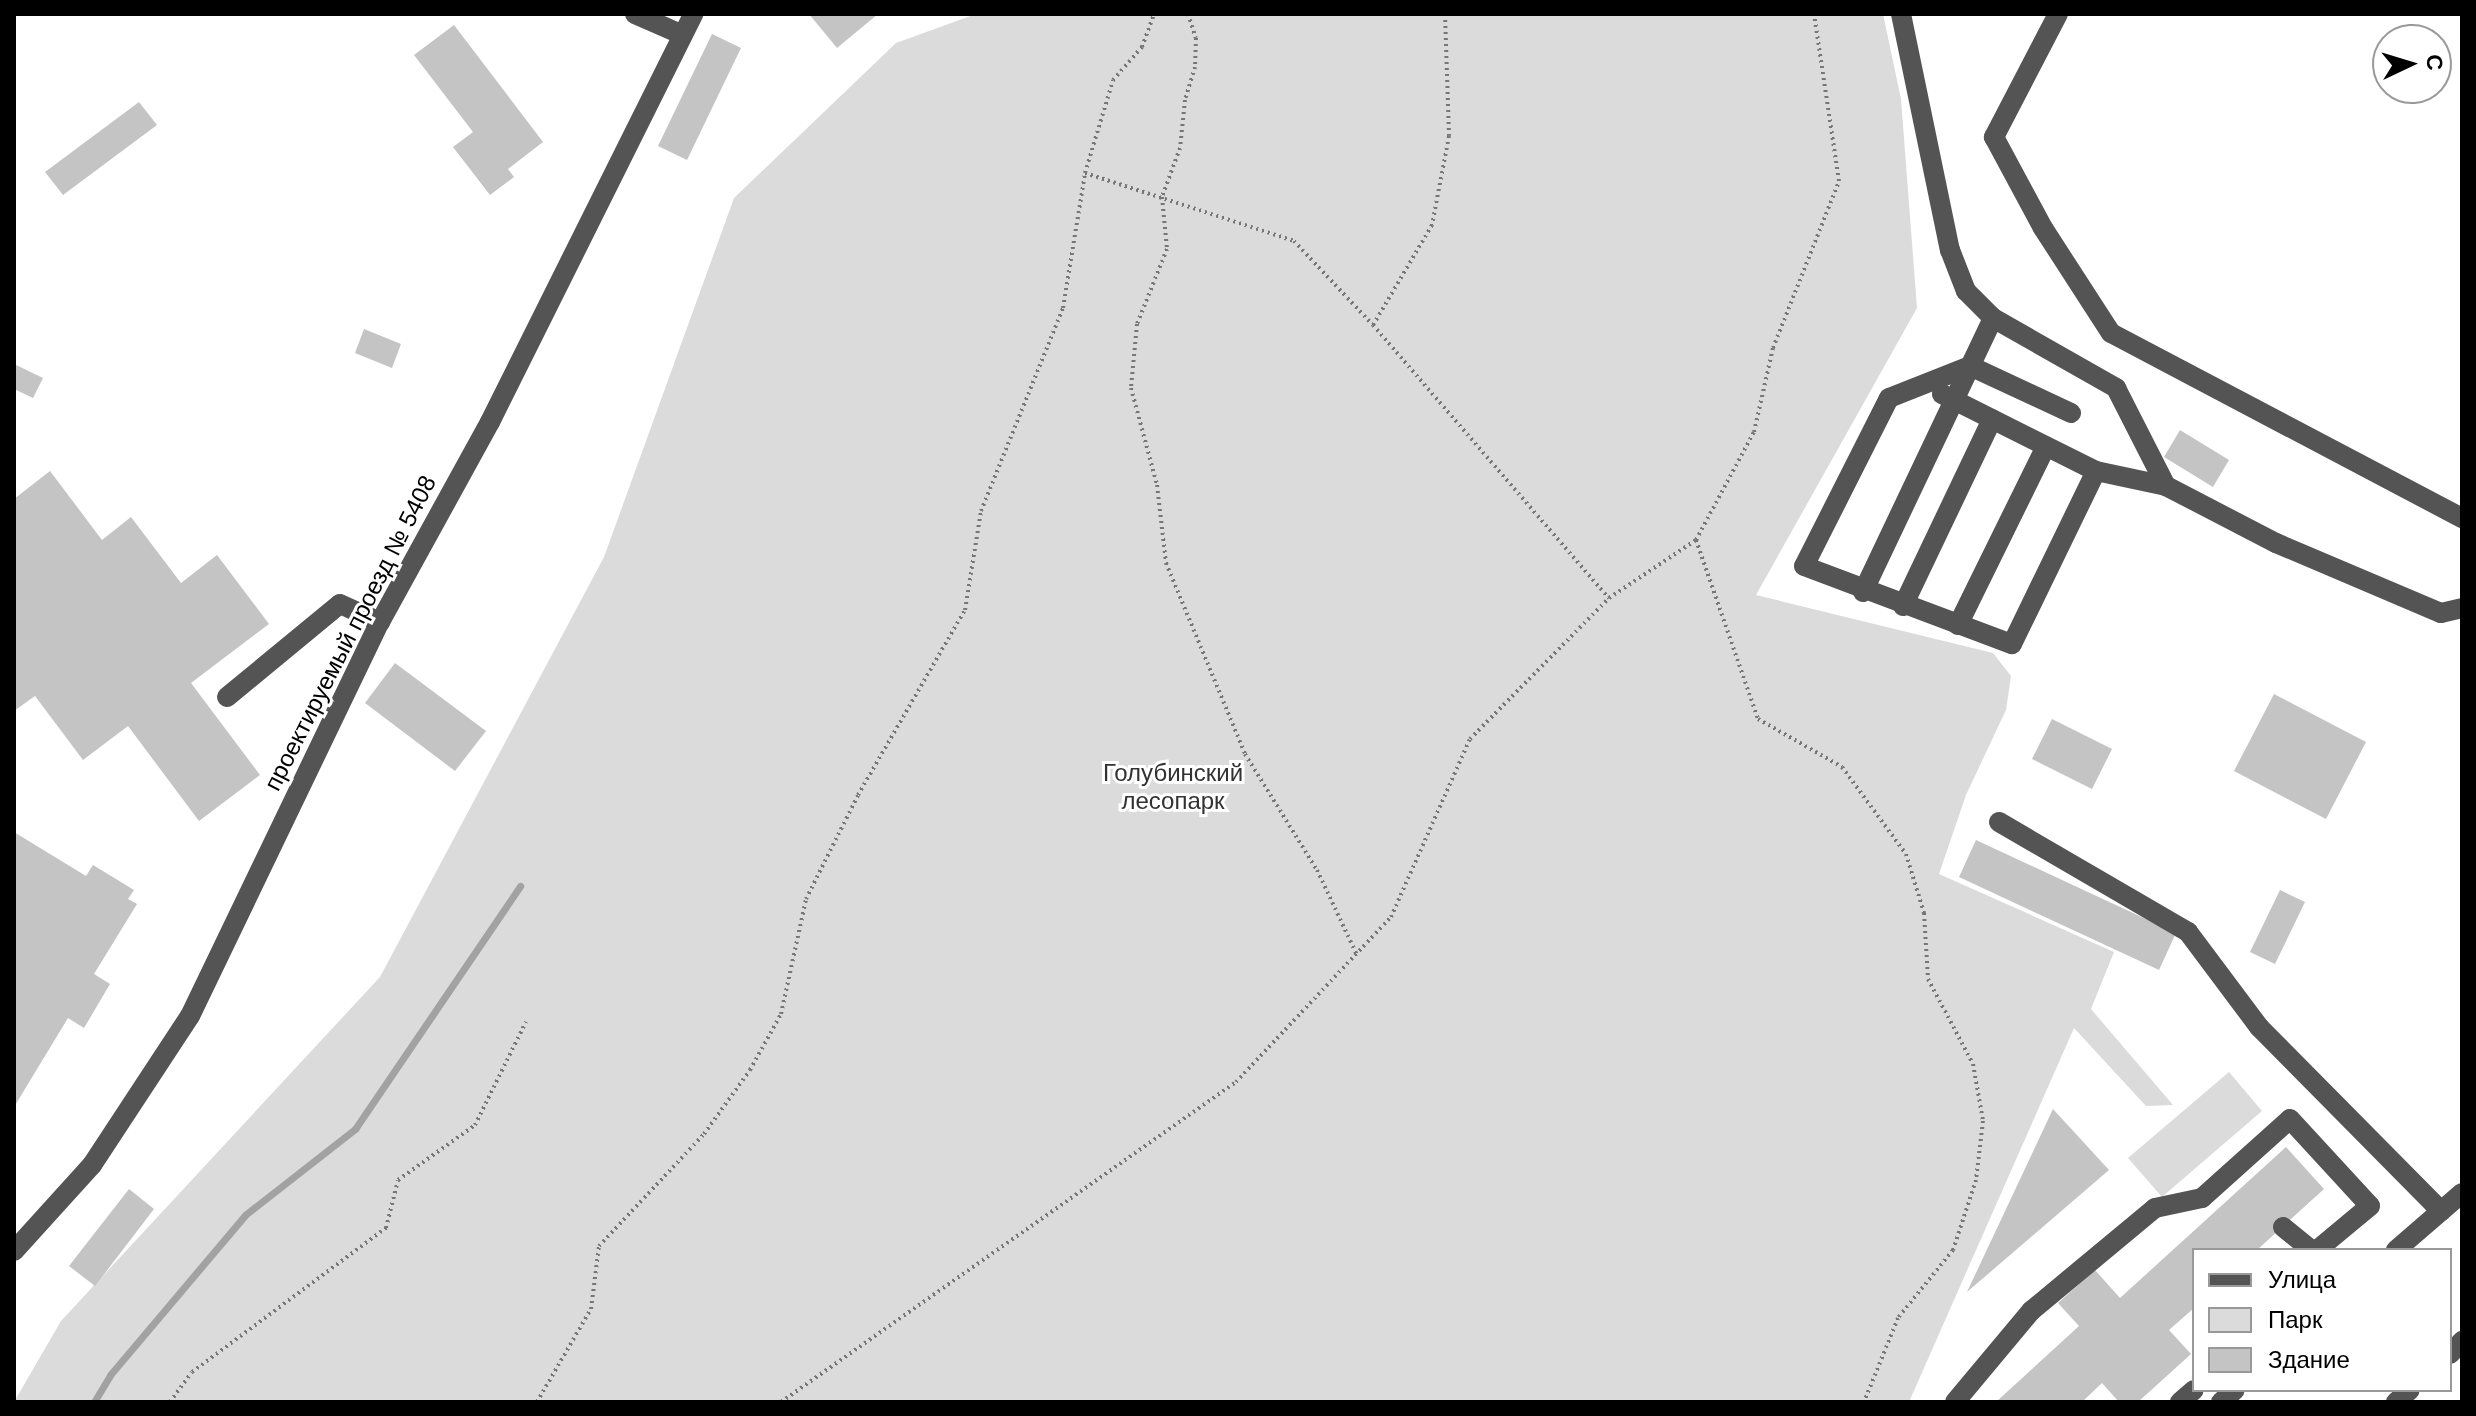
<!DOCTYPE html>
<meta charset="utf-8">
<style>
body{margin:0}
#map{position:relative;width:2476px;height:1416px;overflow:hidden;background:#fff;font-family:Arial,sans-serif}
div>[style]{position:absolute}
[style*='--x']{left:calc(var(--x)*1px);top:calc(var(--y)*1px);width:calc(var(--w)*1px);rotate:calc(var(--a)*1deg)}
.green>*{inset:0;background:#dbdbdb}
.stream>*{height:7px;margin:-3.5px;padding:0 3.5px;transform-origin:3.5px;border-radius:3.5px;background:#a2a2a2}
.building>*{inset:0;background:#c4c4c4}
.path>*{height:4px;margin-top:-2px;transform-origin:0;background:repeating-linear-gradient(90deg,#767676 0 2px,transparent 0 6px)}
.minor>*{height:20px;margin:-10px;padding:0 10px;transform-origin:10px;border-radius:10px;background:#545454}
span{translate:-50% -50%;white-space:nowrap;text-align:center;line-height:1.15;-webkit-text-stroke:6px #fff;paint-order:stroke}
.street-label{font-size:24px;color:#000}
.park-label{font-size:24px;color:#323232}
.frame{position:absolute;inset:0;border:16px solid #000;pointer-events:none}
.legend{position:absolute;left:2192px;top:1248px;width:260px;height:144px;box-sizing:border-box;background:#fff;border:2px solid #999;margin:0;padding:10px 14px;list-style:none;font-size:24px;color:#000}
.legend li{display:flex;align-items:center;gap:16px;height:40px}
.legend b{width:40px;border:2px solid #999}
.north{position:absolute;left:2372px;top:24px;width:80px;height:80px;box-sizing:border-box;background:#fff;border:2px solid #999;border-radius:50%;rotate:86deg;font-size:22px;font-weight:700;line-height:32px;text-align:center;color:#000}
.north::after{content:'';display:block;margin:auto;width:28px;height:36px;background:#000;clip-path:polygon(50% 0,100% 100%,50% 72%,0 100%)}
</style>
<div id="map">
<div class="green">
<div style="clip-path:polygon(976px 14px,1883px 14px,1901px 99px,1917px 308px,1756px 595px,1993px 653px,2011px 676px,2006px 710px,1966px 795px,1939px 874px,2114px 952px,2091px 1009px,2173px 1105px,2146px 1106px,2074px 1028px,1909px 1402px,14px 1402px,61px 1321px,380px 977px,604px 557px,734px 198px,896px 43px)"></div>
<div style="clip-path:polygon(2229px 1072px,2262px 1111px,2162px 1197px,2128px 1158px)"></div>
</div>
<div class="stream">
<div style="--x:94;--y:1402;--w:31;--a:-59"></div>
<div style="--x:110;--y:1375;--w:209;--a:-49.8"></div>
<div style="--x:245;--y:1215;--w:140;--a:-38"></div>
<div style="--x:355;--y:1129;--w:294;--a:-55.8"></div>
</div>
<div class="building">
<div style="clip-path:polygon(809px 14px,878px 14px,837px 48px)"></div>
<div style="clip-path:polygon(454px 25px,543px 142px,508px 169px,514px 177px,490px 195px,453px 147px,473px 132px,414px 55px)"></div>
<div style="clip-path:polygon(712px 34px,741px 48px,687px 160px,658px 146px)"></div>
<div style="clip-path:polygon(139px 102px,157px 125px,63px 195px,45px 172px)"></div>
<div style="clip-path:polygon(364px 329px,401px 344px,392px 368px,355px 353px)"></div>
<div style="clip-path:polygon(14px 364px,43px 378px,33px 398px,14px 389px)"></div>
<div style="clip-path:polygon(2180px 430px,2229px 460px,2213px 487px,2164px 457px)"></div>
<div style="clip-path:polygon(50px 471px,102px 540px,131px 517px,181px 583px,217px 555px,269px 624px,191px 683px,260px 775px,199px 821px,128px 726px,83px 760px,35px 696px,14px 711px,14px 499px)"></div>
<div style="clip-path:polygon(395px 663px,486px 731px,455px 771px,365px 703px)"></div>
<div style="clip-path:polygon(2274px 694px,2366px 742px,2326px 819px,2234px 771px)"></div>
<div style="clip-path:polygon(2052px 719px,2112px 749px,2092px 789px,2032px 759px)"></div>
<div style="clip-path:polygon(14px 832px,86px 876px,93px 865px,134px 890px,128px 899px,137px 904px,94px 974px,110px 984px,84px 1028px,68px 1018px,14px 1107px)"></div>
<div style="clip-path:polygon(1976px 840px,2176px 933px,2159px 970px,1959px 877px)"></div>
<div style="clip-path:polygon(2280px 890px,2305px 902px,2275px 964px,2250px 952px)"></div>
<div style="clip-path:polygon(2053px 1109px,2109px 1170px,1967px 1292px)"></div>
<div style="clip-path:polygon(2286px 1147px,2324px 1189px,2257px 1250px,2194px 1250px,2194px 1308px,2169px 1330px,2191px 1354px,2138px 1402px,2119px 1402px,2102px 1383px,2082px 1402px,1996px 1402px,2079px 1326px,2058px 1303px,2095px 1270px,2120px 1298px)"></div>
<div style="clip-path:polygon(129px 1189px,154px 1209px,95px 1286px,69px 1266px)"></div>
</div>
<div class="path">
<div style="--x:1188;--y:14;--w:25;--a:72"></div>
<div style="--x:1196;--y:38;--w:29;--a:92"></div>
<div style="--x:1195;--y:67;--w:34;--a:107"></div>
<div style="--x:1185;--y:100;--w:48;--a:95.9"></div>
<div style="--x:1180;--y:148;--w:52;--a:110.2"></div>
<div style="--x:1162;--y:197;--w:52;--a:84.5"></div>
<div style="--x:1167;--y:249;--w:81;--a:111.8"></div>
<div style="--x:1137;--y:324;--w:64;--a:95.4"></div>
<div style="--x:1131;--y:388;--w:100;--a:75"></div>
<div style="--x:1157;--y:485;--w:79;--a:83.4"></div>
<div style="--x:1166;--y:563;--w:207;--a:67.5"></div>
<div style="--x:1245;--y:754;--w:137;--a:58.2"></div>
<div style="--x:1317;--y:870;--w:94;--a:64.8"></div>
<div style="--x:1445;--y:14;--w:122;--a:88.1"></div>
<div style="--x:1449;--y:136;--w:91;--a:100.8"></div>
<div style="--x:1432;--y:225;--w:116;--a:120.5"></div>
<div style="--x:1373;--y:325;--w:361;--a:49.2"></div>
<div style="--x:1085;--y:173;--w:220;--a:18"></div>
<div style="--x:1294;--y:241;--w:115;--a:46.8"></div>
<div style="--x:1696;--y:540;--w:189;--a:70.9"></div>
<div style="--x:1758;--y:719;--w:97;--a:29.7"></div>
<div style="--x:1842;--y:767;--w:108;--a:53.7"></div>
<div style="--x:1906;--y:854;--w:62;--a:73"></div>
<div style="--x:1924;--y:913;--w:66;--a:86.5"></div>
<div style="--x:1928;--y:979;--w:96;--a:62.1"></div>
<div style="--x:1973;--y:1064;--w:58;--a:80"></div>
<div style="--x:1983;--y:1121;--w:59;--a:96.8"></div>
<div style="--x:1976;--y:1180;--w:74;--a:108.2"></div>
<div style="--x:1953;--y:1250;--w:87;--a:129"></div>
<div style="--x:1898;--y:1318;--w:91;--a:112"></div>
<div style="--x:170;--y:1402;--w:37;--a:-54"></div>
<div style="--x:192;--y:1372;--w:242;--a:-36.6"></div>
<div style="--x:386;--y:1228;--w:49;--a:-76"></div>
<div style="--x:398;--y:1180;--w:95;--a:-35.5"></div>
<div style="--x:475;--y:1125;--w:115;--a:-63.7"></div>
<div style="--x:537;--y:1402;--w:108;--a:-59.9"></div>
<div style="--x:591;--y:1309;--w:64;--a:-82.8"></div>
<div style="--x:599;--y:1246;--w:154;--a:-46.8"></div>
<div style="--x:704;--y:1134;--w:79;--a:-54.3"></div>
<div style="--x:750;--y:1070;--w:64;--a:-61"></div>
<div style="--x:781;--y:1014;--w:118;--a:-77.7"></div>
<div style="--x:806;--y:899;--w:116;--a:-63.4"></div>
<div style="--x:858;--y:795;--w:214;--a:-60"></div>
<div style="--x:965;--y:610;--w:100;--a:-80.8"></div>
<div style="--x:981;--y:511;--w:219;--a:-68"></div>
<div style="--x:1063;--y:308;--w:137;--a:-80.7"></div>
<div style="--x:1085;--y:173;--w:97;--a:-73.2"></div>
<div style="--x:1113;--y:80;--w:44;--a:-48.7"></div>
<div style="--x:1142;--y:47;--w:35;--a:-70"></div>
<div style="--x:781;--y:1402;--w:556;--a:-35.12"></div>
<div style="--x:1236;--y:1082;--w:226;--a:-46.8"></div>
<div style="--x:1391;--y:917;--w:195;--a:-66.1"></div>
<div style="--x:1470;--y:739;--w:198;--a:-45.4"></div>
<div style="--x:1609;--y:598;--w:105;--a:-33.7"></div>
<div style="--x:1696;--y:540;--w:123;--a:-61.8"></div>
<div style="--x:1754;--y:432;--w:86;--a:-77.3"></div>
<div style="--x:1773;--y:348;--w:180;--a:-68.4"></div>
<div style="--x:1839;--y:181;--w:169;--a:-98.5"></div>
</div>
<div class="minor">
<div style="--x:635;--y:14;--w:52;--a:23.6"></div>
<div style="--x:1901;--y:14;--w:241;--a:78.3"></div>
<div style="--x:1950;--y:250;--w:44;--a:68.7"></div>
<div style="--x:1966;--y:291;--w:38;--a:45"></div>
<div style="--x:1993;--y:318;--w:142;--a:29.6"></div>
<div style="--x:2116;--y:388;--w:110;--a:63"></div>
<div style="--x:2166;--y:486;--w:124;--a:27.4"></div>
<div style="--x:2276;--y:543;--w:179;--a:23"></div>
<div style="--x:2441;--y:613;--w:22;--a:-13"></div>
<div style="--x:2058;--y:14;--w:139;--a:117.5"></div>
<div style="--x:1994;--y:137;--w:103;--a:61.7"></div>
<div style="--x:2043;--y:228;--w:125;--a:57.1"></div>
<div style="--x:2111;--y:333;--w:397;--a:27.8"></div>
<div style="--x:1942;--y:394;--w:172;--a:26.6"></div>
<div style="--x:2096;--y:471;--w:72;--a:12.1"></div>
<div style="--x:2071;--y:413;--w:111;--a:-155"></div>
<div style="--x:1970;--y:366;--w:87;--a:158.4"></div>
<div style="--x:1889;--y:398;--w:188;--a:116.8"></div>
<div style="--x:1804;--y:566;--w:222;--a:20.6"></div>
<div style="--x:2012;--y:644;--w:192;--a:-64.1"></div>
<div style="--x:1863;--y:592;--w:303;--a:-64.6"></div>
<div style="--x:1903;--y:606;--w:207;--a:-64.5"></div>
<div style="--x:1958;--y:625;--w:199;--a:-63.8"></div>
<div style="--x:227;--y:697;--w:146;--a:-39.5"></div>
<div style="--x:340;--y:604;--w:44;--a:24.2"></div>
<div style="--x:1999;--y:822;--w:219;--a:30.2"></div>
<div style="--x:2188;--y:932;--w:119;--a:53.2"></div>
<div style="--x:2259;--y:1027;--w:259;--a:45.3"></div>
<div style="--x:2283;--y:1227;--w:36;--a:39"></div>
<div style="--x:2396;--y:1250;--w:87;--a:-40.8"></div>
<div style="--x:14;--y:1251;--w:116;--a:-47.8"></div>
<div style="--x:92;--y:1165;--w:178;--a:-56.7"></div>
<div style="--x:190;--y:1016;--w:437;--a:-64.3"></div>
<div style="--x:380;--y:622;--w:228;--a:-61.2"></div>
<div style="--x:490;--y:422;--w:456;--a:-63.5"></div>
<div style="--x:2450;--y:1354;--w:18;--a:-47"></div>
<div style="--x:1955;--y:1402;--w:119;--a:-50.1"></div>
<div style="--x:2031;--y:1311;--w:161;--a:-39.7"></div>
<div style="--x:2155;--y:1208;--w:48;--a:-12"></div>
<div style="--x:2202;--y:1198;--w:118;--a:-41.9"></div>
<div style="--x:2290;--y:1119;--w:118;--a:47.4"></div>
<div style="--x:2370;--y:1206;--w:69;--a:140.3"></div>
<div style="--x:2180;--y:1402;--w:18;--a:-41"></div>
<div style="--x:2221;--y:1402;--w:18;--a:-41"></div>
<div style="--x:2396;--y:1402;--w:18;--a:-41"></div>
</div>
<div class="street-label">
<span style="left:350px;top:633px;rotate:-63deg">проектируемый проезд № 5408</span>
</div>
<div class="park-label">
<span style="left:1173px;top:787px">Голубинский<br>лесопарк</span>
</div>
<div class="frame"></div>
<ul class="legend">
<li><b style="height:10px;background:#545454"></b>Улица</li>
<li><b style="height:22px;background:#dbdbdb"></b>Парк</li>
<li><b style="height:22px;background:#c4c4c4"></b>Здание</li>
</ul>
<div class="north">С</div>
</div>
